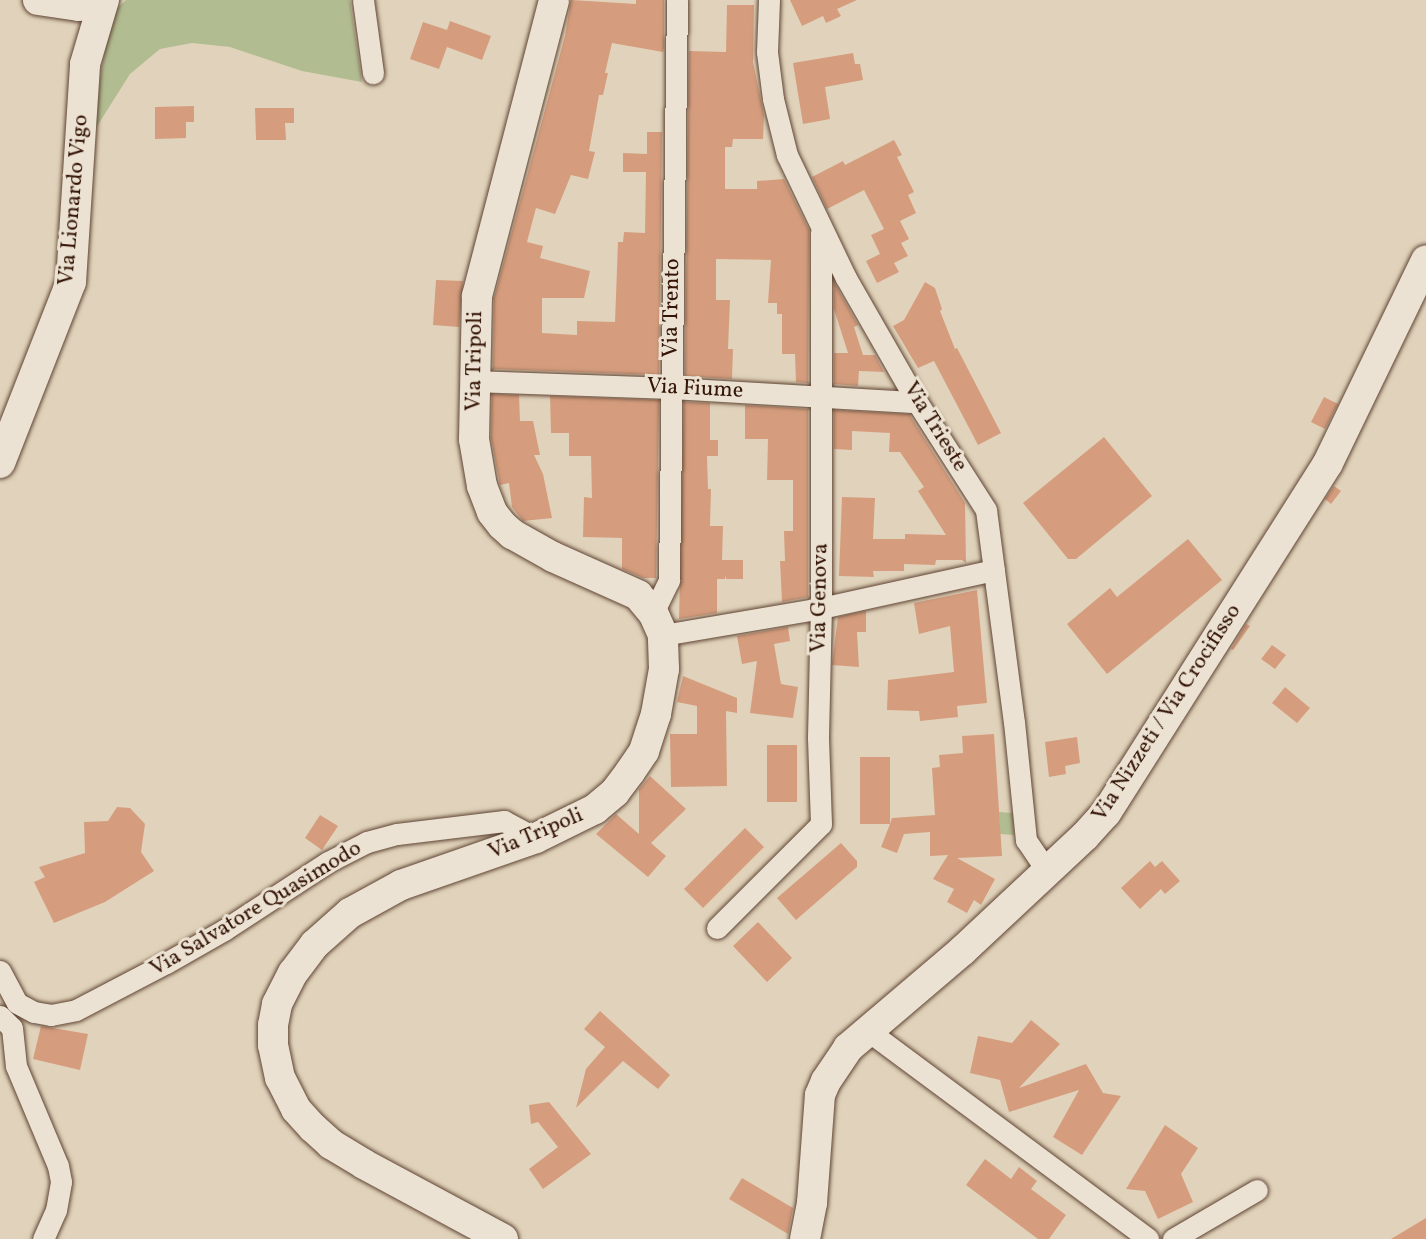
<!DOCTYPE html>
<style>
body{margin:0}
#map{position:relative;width:1426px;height:1239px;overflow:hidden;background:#e1d3bb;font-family:Vollkorn,serif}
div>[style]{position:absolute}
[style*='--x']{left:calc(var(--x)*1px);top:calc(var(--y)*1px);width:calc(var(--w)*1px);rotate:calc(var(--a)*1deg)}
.green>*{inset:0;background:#b2bc91}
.building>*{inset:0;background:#d59d7e}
.roads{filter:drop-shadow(0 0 2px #5f4433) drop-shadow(0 0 2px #5f4433)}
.street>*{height:21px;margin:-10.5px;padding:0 10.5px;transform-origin:10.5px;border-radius:10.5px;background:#ece2d3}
.secondary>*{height:30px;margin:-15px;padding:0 15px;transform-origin:15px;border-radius:15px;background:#ece2d3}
span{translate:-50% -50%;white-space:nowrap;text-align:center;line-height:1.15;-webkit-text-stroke:6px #ece2d3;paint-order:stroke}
.street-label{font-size:22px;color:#341506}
</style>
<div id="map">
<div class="green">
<div style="clip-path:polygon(126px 0,350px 0,362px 82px,302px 71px,230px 47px,192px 43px,160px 49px,130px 74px,94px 131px,101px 71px,113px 12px)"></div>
<div style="clip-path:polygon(999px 812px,1013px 813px,1014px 835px,1000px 834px)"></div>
</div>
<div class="building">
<div style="clip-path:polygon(571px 0,636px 4px,636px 0,664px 0,664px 48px,663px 52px,612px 43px,605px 73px,608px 73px,603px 95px,599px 95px,589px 151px,595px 152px,588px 179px,571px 175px,555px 214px,536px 208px,527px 242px,543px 246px,540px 258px,590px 271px,584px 298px,542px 298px,542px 333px,577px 335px,577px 321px,615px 322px,618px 242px,623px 242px,624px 232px,645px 233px,646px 172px,623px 172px,623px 153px,647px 154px,647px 132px,662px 132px,659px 375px,493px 369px,494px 298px,565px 36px)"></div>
<div style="clip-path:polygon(790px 0,857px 0,837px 9px,841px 16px,826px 23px,823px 16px,802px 26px)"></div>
<div style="clip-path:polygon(727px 5px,754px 5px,753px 62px,764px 115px,763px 139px,733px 139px,732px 147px,725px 147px,725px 189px,757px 189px,757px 181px,784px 179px,809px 230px,808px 383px,796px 382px,795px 354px,782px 354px,782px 314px,777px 314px,777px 303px,768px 303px,771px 260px,716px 259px,716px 300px,730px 300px,728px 349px,733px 349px,732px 379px,685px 376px,689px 51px,726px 52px)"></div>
<div style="clip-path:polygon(450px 21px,491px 36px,482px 60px,447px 47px,439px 69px,410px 59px,423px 22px,447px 30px)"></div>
<div style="clip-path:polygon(853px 53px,855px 64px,860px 64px,863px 80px,825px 87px,830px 119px,803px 124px,793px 63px)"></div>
<div style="clip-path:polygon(194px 106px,194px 122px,186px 122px,186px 138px,155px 139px,155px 107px)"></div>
<div style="clip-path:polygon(255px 108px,294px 108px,294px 123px,285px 123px,286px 140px,256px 140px)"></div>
<div style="clip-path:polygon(894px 140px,902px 155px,897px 157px,914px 192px,908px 195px,916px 213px,900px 221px,909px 239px,901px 243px,908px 256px,894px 263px,899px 272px,877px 283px,866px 261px,880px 254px,871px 235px,884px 229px,864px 190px,827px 209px,812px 177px,843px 161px,845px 165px)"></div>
<div style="clip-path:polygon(436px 280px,463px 281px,459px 327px,433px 325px)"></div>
<div style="clip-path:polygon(834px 282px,858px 325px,854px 327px,863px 355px,875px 355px,884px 372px,859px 371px,858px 386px,834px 384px,834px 353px,848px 353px,834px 309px)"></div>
<div style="clip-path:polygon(925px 282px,935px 288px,942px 309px,940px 311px,955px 349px,957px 348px,1001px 433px,978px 445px,934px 361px,918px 368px,893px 326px,904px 320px)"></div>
<div style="clip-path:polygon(492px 394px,519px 395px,520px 421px,533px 421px,540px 455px,534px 455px,543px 474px,552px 518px,523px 521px,512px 507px,509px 483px,500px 485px,491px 438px)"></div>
<div style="clip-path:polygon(550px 396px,659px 400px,656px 578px,643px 578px,622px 569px,622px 538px,583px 537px,584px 497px,592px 498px,591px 456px,569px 456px,569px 433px,551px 433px)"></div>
<div style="clip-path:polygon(1324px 397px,1338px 404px,1325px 429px,1311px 422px)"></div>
<div style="clip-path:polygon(684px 402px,710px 403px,710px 440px,718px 440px,718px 456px,707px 456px,708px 489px,711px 489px,710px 526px,723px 526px,722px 560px,743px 560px,743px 579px,726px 579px,726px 575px,725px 579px,717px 579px,717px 613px,679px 619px)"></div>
<div style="clip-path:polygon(745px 405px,808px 409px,808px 597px,782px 602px,780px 561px,785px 561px,784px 531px,793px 531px,793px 480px,767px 480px,768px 439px,745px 439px)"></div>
<div style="clip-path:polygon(834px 410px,909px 414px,965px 503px,966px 563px,962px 560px,936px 560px,935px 565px,904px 564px,904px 571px,873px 571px,874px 577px,839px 576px,842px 497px,875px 498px,873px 539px,905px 539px,905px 534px,946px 535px,918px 491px,924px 487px,900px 452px,889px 452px,890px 433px,852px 431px,852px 450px,834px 449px)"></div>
<div style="clip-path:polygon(1104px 437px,1152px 496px,1076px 559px,1068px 559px,1023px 503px)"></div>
<div style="clip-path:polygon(1334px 486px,1341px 491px,1331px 504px,1325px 499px)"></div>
<div style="clip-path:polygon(1188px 539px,1222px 580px,1107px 674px,1067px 624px,1110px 588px,1117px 597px)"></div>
<div style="clip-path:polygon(977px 590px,987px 703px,957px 706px,958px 717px,920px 721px,919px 711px,887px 710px,888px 680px,954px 672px,950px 626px,919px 634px,914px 603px)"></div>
<div style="clip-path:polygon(866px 611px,866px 632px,857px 632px,859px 667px,832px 665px,838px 617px)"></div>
<div style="clip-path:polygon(1246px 624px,1250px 626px,1233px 650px,1231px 649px)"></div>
<div style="clip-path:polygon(788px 627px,790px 641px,774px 644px,781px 684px,798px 687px,793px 718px,750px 713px,757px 661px,742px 664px,737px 636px)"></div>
<div style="clip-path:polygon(1272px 645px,1286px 655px,1275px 669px,1261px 659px)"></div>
<div style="clip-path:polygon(683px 676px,737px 698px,737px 713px,726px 711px,727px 786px,671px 787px,670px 734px,697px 734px,697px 706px,677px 702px)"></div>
<div style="clip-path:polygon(1285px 687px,1310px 708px,1297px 723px,1272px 703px)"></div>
<div style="clip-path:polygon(994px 734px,1002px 856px,957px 858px,995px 879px,981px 905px,974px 900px,967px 913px,947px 902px,954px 889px,933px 879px,948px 855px,930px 856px,930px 832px,904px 834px,897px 853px,881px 847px,890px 824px,860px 824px,860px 757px,890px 757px,890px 824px,892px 818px,935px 815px,932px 768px,940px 767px,939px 755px,963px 753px,962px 736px)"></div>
<div style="clip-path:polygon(1077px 737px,1080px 763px,1065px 766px,1066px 774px,1049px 777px,1045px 742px)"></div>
<div style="clip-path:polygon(767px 745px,797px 745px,797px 802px,767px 802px)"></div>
<div style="clip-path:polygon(650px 776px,686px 809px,651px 843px,666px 856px,648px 877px,596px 834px,616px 814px,639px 834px,639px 789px)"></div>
<div style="clip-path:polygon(117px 807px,130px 808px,145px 824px,141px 852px,154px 871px,105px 902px,54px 923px,34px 882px,45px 877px,39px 867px,85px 853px,84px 822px,108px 821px)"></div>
<div style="clip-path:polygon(320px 815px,338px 826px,322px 850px,305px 838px)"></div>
<div style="clip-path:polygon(745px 828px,764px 847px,703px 908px,684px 889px)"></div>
<div style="clip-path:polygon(841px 843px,857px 861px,857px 867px,796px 920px,777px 898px)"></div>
<div style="clip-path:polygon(1150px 861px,1155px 867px,1162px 861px,1180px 881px,1165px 894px,1161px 889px,1140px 909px,1121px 888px)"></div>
<div style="clip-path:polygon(758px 922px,792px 958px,767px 982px,733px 946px)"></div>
<div style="clip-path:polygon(600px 1011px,670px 1075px,658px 1089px,623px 1061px,576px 1108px,586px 1069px,605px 1047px,584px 1029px)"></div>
<div style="clip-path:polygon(1031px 1020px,1060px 1044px,1019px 1088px,1086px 1064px,1103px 1093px,1121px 1096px,1082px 1155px,1053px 1137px,1079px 1090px,1009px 1112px,1000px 1080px,970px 1073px,978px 1036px,1012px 1043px)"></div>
<div style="clip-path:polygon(41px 1026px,88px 1034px,80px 1070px,33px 1059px)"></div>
<div style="clip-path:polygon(549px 1102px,591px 1154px,543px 1189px,529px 1169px,558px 1147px,538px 1122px,531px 1124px,529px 1105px)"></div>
<div style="clip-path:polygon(1165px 1125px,1198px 1148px,1181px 1174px,1193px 1202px,1158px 1219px,1145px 1191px,1126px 1189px)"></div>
<div style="clip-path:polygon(985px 1159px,1011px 1179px,1019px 1167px,1037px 1181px,1031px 1189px,1066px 1215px,1049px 1239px,1038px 1239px,966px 1185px)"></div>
<div style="clip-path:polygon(742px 1178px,793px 1208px,788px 1234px,729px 1199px)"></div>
<div style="clip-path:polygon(1426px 1218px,1426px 1239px,1391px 1239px)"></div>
</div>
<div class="roads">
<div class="street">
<div style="--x:363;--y:0;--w:74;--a:82.2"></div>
<div style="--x:769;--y:0;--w:52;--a:92.2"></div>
<div style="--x:767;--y:52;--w:47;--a:82.7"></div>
<div style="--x:773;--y:99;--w:58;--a:76"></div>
<div style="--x:787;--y:155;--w:136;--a:64.4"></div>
<div style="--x:846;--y:278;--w:143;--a:60.2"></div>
<div style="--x:917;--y:402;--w:128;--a:57.4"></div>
<div style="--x:986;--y:510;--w:214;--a:82.5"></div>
<div style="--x:1014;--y:722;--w:119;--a:84.2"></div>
<div style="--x:1026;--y:840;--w:37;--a:56"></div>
<div style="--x:473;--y:381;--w:198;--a:2"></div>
<div style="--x:671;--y:388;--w:246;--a:3.3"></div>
<div style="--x:653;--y:613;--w:37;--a:-64"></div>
<div style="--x:669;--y:580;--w:580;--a:-89.21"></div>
<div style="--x:663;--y:635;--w:160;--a:-9.7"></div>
<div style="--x:821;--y:608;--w:177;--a:-12.4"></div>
<div style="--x:717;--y:928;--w:147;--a:-45"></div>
<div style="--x:821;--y:824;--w:87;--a:-92"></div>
<div style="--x:818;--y:737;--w:129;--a:-88.7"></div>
<div style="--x:821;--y:608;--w:376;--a:-90"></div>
<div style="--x:0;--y:971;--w:36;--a:62"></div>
<div style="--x:17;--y:1003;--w:19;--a:28"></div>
<div style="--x:34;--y:1012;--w:17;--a:10"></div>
<div style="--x:51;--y:1015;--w:25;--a:-11"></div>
<div style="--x:76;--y:1010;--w:102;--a:-27.6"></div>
<div style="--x:166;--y:963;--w:67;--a:-29.6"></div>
<div style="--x:224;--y:930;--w:124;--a:-33.2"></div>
<div style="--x:328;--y:862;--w:44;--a:-27.1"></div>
<div style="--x:367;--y:842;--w:31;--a:-15"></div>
<div style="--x:397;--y:834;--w:108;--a:-6.9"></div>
<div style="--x:504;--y:821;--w:36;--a:28"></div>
<div style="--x:0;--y:1016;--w:17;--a:45"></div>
<div style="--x:12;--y:1028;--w:38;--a:84"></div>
<div style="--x:16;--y:1066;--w:108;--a:67.2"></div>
<div style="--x:58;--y:1166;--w:16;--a:79"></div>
<div style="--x:61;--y:1182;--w:28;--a:100"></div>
<div style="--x:56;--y:1210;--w:32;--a:114"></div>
<div style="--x:867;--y:1030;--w:350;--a:36.6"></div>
<div style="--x:1173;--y:1239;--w:97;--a:-30.3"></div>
</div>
<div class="secondary">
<div style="--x:38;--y:0;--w:41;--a:8.3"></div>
<div style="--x:79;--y:6;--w:25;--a:-14"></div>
<div style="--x:0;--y:463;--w:194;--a:-68.6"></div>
<div style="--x:71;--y:282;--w:218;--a:-86.3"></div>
<div style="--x:85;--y:64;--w:67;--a:-73.5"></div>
<div style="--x:503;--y:1239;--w:158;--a:-151.7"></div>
<div style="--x:364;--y:1164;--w:39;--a:-149"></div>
<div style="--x:331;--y:1144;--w:24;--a:-138"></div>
<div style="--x:313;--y:1128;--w:25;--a:-132"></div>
<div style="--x:296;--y:1109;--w:35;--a:-117"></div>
<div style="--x:280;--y:1078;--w:34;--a:-102"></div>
<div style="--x:273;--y:1045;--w:20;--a:-90"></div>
<div style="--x:273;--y:1025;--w:21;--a:-79"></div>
<div style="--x:277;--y:1004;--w:35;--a:-63"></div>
<div style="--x:293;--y:973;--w:36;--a:-53"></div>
<div style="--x:315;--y:944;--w:47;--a:-41.5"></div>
<div style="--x:350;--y:913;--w:58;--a:-28.8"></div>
<div style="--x:401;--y:885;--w:143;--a:-19.2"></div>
<div style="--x:536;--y:838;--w:66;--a:-26.2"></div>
<div style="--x:595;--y:809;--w:26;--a:-40"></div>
<div style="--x:615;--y:792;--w:25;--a:-53"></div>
<div style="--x:630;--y:772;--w:25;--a:-56"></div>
<div style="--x:644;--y:751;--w:39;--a:-72"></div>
<div style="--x:656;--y:714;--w:46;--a:-79.9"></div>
<div style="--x:664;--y:669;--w:34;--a:-92"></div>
<div style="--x:663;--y:635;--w:24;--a:-114"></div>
<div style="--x:653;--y:613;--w:23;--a:-130"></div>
<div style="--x:638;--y:595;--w:93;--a:-155.9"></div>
<div style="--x:553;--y:557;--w:47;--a:-150.7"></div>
<div style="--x:512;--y:534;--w:13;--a:-138"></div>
<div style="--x:502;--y:525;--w:16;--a:-128"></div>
<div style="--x:492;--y:512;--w:28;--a:-111"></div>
<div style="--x:482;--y:486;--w:48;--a:-99.7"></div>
<div style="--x:474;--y:439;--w:143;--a:-88.8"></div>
<div style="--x:477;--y:296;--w:306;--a:-75.4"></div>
<div style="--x:805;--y:1239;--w:37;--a:-79"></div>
<div style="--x:812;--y:1203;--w:108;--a:-85.8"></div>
<div style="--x:820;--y:1095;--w:15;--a:-67"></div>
<div style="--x:826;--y:1081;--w:40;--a:-56"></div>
<div style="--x:848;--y:1048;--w:150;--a:-40.4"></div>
<div style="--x:962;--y:951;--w:168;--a:-43.1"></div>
<div style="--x:1085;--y:836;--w:31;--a:-48"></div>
<div style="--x:1106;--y:813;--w:414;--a:-57.6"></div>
<div style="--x:1328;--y:463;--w:225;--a:-64.2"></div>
</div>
</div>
<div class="street-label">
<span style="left:74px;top:200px;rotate:-85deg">Via Lionardo Vigo</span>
<span style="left:672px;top:308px;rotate:-89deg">Via Trento</span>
<span style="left:475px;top:361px;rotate:-89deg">Via Tripoli</span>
<span style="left:695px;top:389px;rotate:3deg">Via Fiume</span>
<span style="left:935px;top:427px;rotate:58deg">Via Trieste</span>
<span style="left:820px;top:598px;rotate:-89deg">Via Genova</span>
<span style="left:1167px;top:713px;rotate:-57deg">Via Nizzeti / Via Crocifisso</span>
<span style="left:536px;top:834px;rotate:-23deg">Via Tripoli</span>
<span style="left:256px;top:909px;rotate:-31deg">Via Salvatore Quasimodo</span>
</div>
</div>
